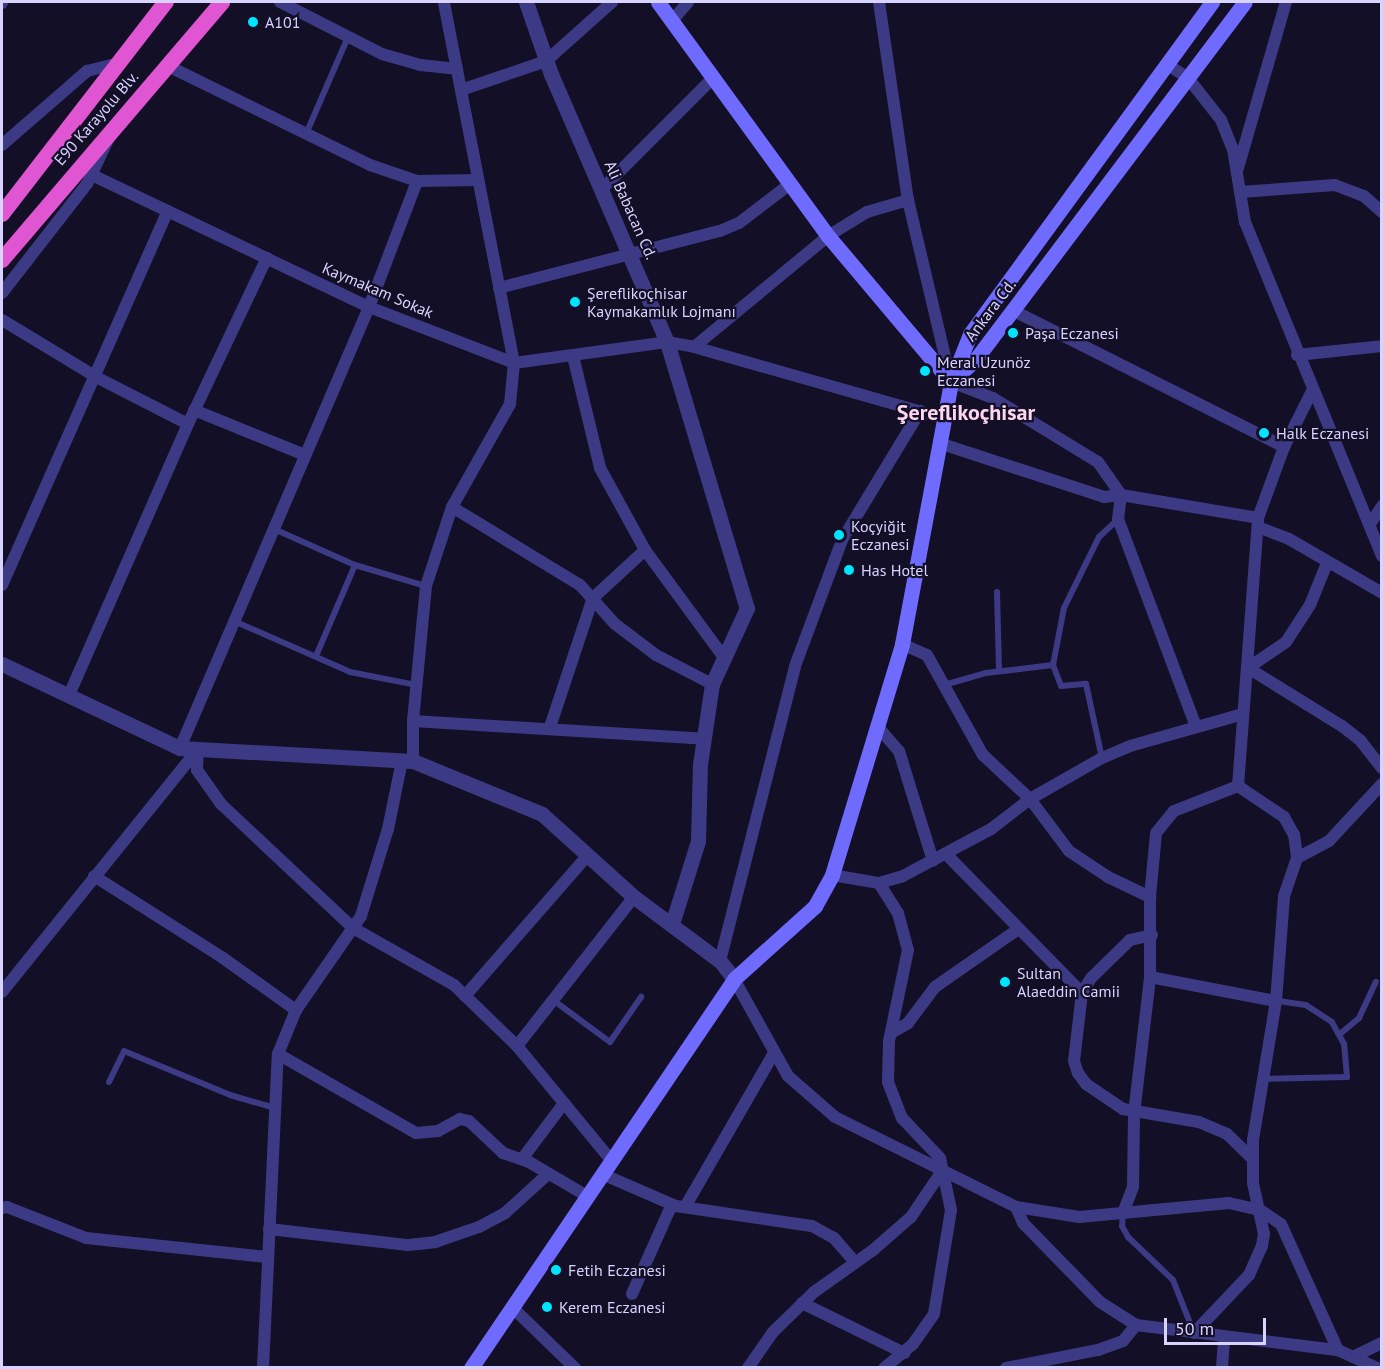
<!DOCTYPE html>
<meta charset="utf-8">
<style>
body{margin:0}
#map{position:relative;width:1383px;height:1369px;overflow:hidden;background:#130f26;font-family:"PT Sans",sans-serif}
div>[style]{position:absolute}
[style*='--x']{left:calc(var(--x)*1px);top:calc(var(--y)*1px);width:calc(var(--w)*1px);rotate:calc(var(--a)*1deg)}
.service>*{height:6px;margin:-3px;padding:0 3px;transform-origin:3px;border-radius:3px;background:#3d3a85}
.minor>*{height:12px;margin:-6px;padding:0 6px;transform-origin:6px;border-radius:6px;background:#3d3a85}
.tertiary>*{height:15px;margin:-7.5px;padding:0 7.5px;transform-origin:7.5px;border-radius:7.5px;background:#3d3a85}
.secondary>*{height:15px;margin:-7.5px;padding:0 7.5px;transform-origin:7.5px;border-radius:7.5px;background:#6f6bff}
.trunk>*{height:16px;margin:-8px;padding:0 8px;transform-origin:8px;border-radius:8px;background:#e055d1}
.dots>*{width:16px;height:16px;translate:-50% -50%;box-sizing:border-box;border:3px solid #130f26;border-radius:50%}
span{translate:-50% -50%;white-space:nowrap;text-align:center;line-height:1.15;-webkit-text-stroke:4.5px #130f26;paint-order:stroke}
.poi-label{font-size:16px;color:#d9d4ff}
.left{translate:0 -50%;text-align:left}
.street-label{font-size:16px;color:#d9d4ff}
.district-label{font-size:22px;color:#ffd6f0;font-weight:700}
.frame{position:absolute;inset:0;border:3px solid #d9d4ff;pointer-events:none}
.scale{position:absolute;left:1164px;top:1318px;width:102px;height:27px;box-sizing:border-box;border:3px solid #d9d4ff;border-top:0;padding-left:8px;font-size:18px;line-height:21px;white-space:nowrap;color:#d9d4ff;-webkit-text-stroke:4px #130f26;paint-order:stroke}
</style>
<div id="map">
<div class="service">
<div style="--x:306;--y:134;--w:106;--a:-66.6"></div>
<div style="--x:274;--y:529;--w:89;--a:24"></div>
<div style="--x:355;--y:565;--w:74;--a:16.5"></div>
<div style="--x:997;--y:592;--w:79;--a:88.5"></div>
<div style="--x:234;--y:621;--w:127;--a:23.7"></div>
<div style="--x:350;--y:672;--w:67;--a:11.1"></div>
<div style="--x:316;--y:656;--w:99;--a:-66.8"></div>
<div style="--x:1053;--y:665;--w:58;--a:-79.1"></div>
<div style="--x:1064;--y:608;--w:79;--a:-63.8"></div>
<div style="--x:1099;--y:537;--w:26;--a:-43"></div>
<div style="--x:944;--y:685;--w:44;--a:-15.9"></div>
<div style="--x:986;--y:673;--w:67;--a:-6.8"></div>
<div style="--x:1053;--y:665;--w:22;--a:69"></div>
<div style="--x:1061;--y:686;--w:25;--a:-5"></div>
<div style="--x:1086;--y:684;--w:76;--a:77.8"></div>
<div style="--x:553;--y:1000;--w:71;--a:36.4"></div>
<div style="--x:610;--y:1042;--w:55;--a:-55.4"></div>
<div style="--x:1340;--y:1034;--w:25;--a:-40"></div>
<div style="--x:1359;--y:1018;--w:40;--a:-65"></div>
<div style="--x:1263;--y:1079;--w:84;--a:-1.4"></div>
<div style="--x:1347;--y:1077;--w:33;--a:-95"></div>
<div style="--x:1344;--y:1044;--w:25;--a:-119"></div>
<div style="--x:1332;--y:1022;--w:31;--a:-147"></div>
<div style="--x:1306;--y:1005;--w:30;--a:-172"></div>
<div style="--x:109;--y:1082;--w:34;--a:-64"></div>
<div style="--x:124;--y:1051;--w:115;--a:22.5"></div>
<div style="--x:230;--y:1095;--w:47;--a:16.1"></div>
<div style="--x:1123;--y:1213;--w:13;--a:94"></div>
<div style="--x:1122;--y:1226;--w:13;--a:61"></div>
<div style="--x:1128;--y:1237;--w:62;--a:43.7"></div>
<div style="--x:1173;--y:1280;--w:57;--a:68.4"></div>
</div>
<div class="minor">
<div style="--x:280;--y:2;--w:114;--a:27"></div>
<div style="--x:382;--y:54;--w:40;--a:16"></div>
<div style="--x:420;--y:65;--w:37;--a:6"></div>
<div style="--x:879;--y:2;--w:200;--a:81.7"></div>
<div style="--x:908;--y:200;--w:187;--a:76.7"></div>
<div style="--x:951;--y:382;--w:45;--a:20.9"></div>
<div style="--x:993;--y:398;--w:123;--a:31.4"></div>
<div style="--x:1098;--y:462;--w:40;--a:55.1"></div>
<div style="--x:1121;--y:495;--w:24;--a:97"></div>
<div style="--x:1118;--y:519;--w:222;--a:69.4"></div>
<div style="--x:2;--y:3;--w:1;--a:-90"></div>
<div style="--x:672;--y:21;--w:25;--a:-50"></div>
<div style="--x:166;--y:65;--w:227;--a:26.1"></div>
<div style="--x:370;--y:165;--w:50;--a:18.8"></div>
<div style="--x:417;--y:181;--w:61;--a:-0.9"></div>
<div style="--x:1168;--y:65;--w:24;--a:33"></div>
<div style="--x:1188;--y:78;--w:53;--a:51.8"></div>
<div style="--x:1221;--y:120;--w:31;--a:68"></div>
<div style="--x:1233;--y:149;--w:74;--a:80.7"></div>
<div style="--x:1245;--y:222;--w:361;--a:67.7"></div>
<div style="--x:461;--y:90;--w:90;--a:-18.8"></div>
<div style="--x:546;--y:61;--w:89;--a:-41.8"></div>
<div style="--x:2;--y:145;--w:113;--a:-41"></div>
<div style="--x:87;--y:71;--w:34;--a:-14"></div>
<div style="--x:1238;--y:168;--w:173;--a:-73.9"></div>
<div style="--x:92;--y:175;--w:307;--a:25.5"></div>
<div style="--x:369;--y:307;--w:155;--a:21.1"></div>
<div style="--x:514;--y:363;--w:154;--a:-7.8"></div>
<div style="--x:667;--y:342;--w:27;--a:10"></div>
<div style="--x:694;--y:347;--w:174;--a:-39.6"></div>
<div style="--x:828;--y:236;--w:46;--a:-31.6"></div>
<div style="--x:867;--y:212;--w:43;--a:-16.3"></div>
<div style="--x:602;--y:189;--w:157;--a:-45"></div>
<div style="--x:1240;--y:192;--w:95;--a:-4.2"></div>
<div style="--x:1335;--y:185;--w:31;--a:21"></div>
<div style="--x:1364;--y:196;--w:24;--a:42"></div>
<div style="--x:499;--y:288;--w:228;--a:-14.5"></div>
<div style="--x:720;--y:231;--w:21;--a:-23"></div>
<div style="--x:739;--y:223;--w:64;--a:-37.4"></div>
<div style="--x:2;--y:293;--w:138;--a:-52.1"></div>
<div style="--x:87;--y:184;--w:49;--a:-64.5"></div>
<div style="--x:1012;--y:310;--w:305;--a:26.7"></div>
<div style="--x:2;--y:320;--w:110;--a:31.2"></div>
<div style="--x:96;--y:377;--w:103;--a:27.1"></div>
<div style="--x:694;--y:347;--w:260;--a:15.9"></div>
<div style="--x:1297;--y:355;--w:85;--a:-6"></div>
<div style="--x:573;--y:356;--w:115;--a:76.4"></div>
<div style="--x:600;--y:468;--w:94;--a:61.2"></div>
<div style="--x:645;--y:550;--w:132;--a:53.7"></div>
<div style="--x:194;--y:410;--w:120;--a:22.1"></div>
<div style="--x:939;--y:443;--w:174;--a:18.1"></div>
<div style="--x:1104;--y:497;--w:17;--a:-7"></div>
<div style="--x:1121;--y:495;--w:139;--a:9.5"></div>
<div style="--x:452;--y:507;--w:150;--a:31.4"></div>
<div style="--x:580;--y:585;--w:52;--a:48.1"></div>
<div style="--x:615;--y:624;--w:51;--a:37.1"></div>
<div style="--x:656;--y:655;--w:63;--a:27.4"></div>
<div style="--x:1370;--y:524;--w:22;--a:-56"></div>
<div style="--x:1258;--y:527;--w:33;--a:21"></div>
<div style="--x:1289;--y:539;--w:108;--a:30.1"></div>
<div style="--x:1327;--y:563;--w:45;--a:112"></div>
<div style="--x:1310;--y:605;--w:44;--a:123"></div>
<div style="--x:1286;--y:642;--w:46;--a:145.6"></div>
<div style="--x:1248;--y:668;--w:110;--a:31.7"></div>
<div style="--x:1342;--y:726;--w:23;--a:38"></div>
<div style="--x:1360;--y:740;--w:36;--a:52"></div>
<div style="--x:2;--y:585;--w:409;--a:-66.1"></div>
<div style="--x:902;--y:644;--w:27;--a:24"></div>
<div style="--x:927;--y:655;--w:115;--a:60.8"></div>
<div style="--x:983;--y:755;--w:64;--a:43.1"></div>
<div style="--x:1030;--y:799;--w:65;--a:53.1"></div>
<div style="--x:1069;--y:851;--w:47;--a:33.7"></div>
<div style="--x:1108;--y:877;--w:47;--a:25.5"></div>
<div style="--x:69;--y:695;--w:296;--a:-66.3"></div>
<div style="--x:188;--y:424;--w:184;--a:-64.6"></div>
<div style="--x:413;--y:721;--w:292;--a:3.5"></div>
<div style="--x:877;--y:726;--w:33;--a:49"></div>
<div style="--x:899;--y:751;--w:115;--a:72.8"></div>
<div style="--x:550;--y:727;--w:136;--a:-71.6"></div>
<div style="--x:593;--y:598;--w:71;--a:-42.7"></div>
<div style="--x:180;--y:748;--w:480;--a:-66.8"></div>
<div style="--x:369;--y:307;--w:135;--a:-69.1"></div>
<div style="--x:198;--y:749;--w:21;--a:93"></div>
<div style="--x:197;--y:770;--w:42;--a:54.8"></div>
<div style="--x:221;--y:804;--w:181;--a:43.2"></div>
<div style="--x:353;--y:928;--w:116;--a:29.4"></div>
<div style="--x:454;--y:985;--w:88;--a:44.1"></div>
<div style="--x:517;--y:1046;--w:148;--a:50.5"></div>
<div style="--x:413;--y:761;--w:40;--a:-90"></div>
<div style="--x:413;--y:721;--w:136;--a:-84.5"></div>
<div style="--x:426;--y:586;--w:83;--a:-71.8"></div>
<div style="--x:452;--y:507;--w:118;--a:-60.6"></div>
<div style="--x:510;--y:404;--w:41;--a:-84.4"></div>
<div style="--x:514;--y:363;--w:368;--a:-101"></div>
<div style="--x:1238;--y:786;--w:269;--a:-85.7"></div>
<div style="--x:1258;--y:518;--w:76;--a:-69.9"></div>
<div style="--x:1284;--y:447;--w:63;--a:-63.4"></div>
<div style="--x:947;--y:855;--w:193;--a:45.6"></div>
<div style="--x:1297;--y:858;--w:36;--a:-28"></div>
<div style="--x:1329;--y:841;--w:78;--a:-47.1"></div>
<div style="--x:832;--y:875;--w:48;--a:9.7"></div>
<div style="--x:879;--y:883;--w:25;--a:-16"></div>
<div style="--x:903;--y:876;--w:100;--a:-28.1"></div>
<div style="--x:991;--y:829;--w:49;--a:-37.6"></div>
<div style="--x:1030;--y:799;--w:83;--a:-29.7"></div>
<div style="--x:1102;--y:758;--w:30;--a:-23"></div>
<div style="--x:1130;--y:746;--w:117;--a:-15.8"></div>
<div style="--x:94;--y:876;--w:153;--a:32.4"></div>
<div style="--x:223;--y:958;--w:90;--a:35.5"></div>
<div style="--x:879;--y:883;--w:36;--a:58"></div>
<div style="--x:898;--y:913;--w:38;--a:75"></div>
<div style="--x:908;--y:950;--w:93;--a:101.8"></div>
<div style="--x:889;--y:1041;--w:41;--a:91.4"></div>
<div style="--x:888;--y:1082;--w:39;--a:69"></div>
<div style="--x:902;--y:1118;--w:55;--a:46.5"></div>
<div style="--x:940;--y:1158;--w:53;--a:78.1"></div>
<div style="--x:951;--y:1210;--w:105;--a:99.3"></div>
<div style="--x:934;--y:1314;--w:37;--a:125"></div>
<div style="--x:913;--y:1344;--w:38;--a:140"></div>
<div style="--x:1152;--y:935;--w:23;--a:167"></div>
<div style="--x:1130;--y:940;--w:54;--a:135.7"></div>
<div style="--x:1091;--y:978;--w:17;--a:121"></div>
<div style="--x:1082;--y:993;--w:68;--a:96.7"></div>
<div style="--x:1074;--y:1061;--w:13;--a:72"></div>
<div style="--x:1078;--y:1073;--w:14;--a:54"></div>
<div style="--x:1086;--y:1084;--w:45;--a:34"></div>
<div style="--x:1123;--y:1109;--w:77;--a:9.7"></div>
<div style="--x:1199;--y:1122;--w:30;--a:23"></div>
<div style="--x:1227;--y:1134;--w:35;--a:44"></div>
<div style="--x:720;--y:961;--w:304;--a:-75.7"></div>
<div style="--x:795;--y:666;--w:134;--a:-69.5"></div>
<div style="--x:842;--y:540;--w:151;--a:-58.8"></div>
<div style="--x:1150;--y:977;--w:128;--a:10.8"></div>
<div style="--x:734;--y:979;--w:111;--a:60.9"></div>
<div style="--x:788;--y:1076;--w:62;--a:41.1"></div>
<div style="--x:835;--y:1117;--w:202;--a:26.4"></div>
<div style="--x:1016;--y:1207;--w:64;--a:9"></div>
<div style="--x:1079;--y:1217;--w:151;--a:-5.3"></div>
<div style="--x:1229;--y:1203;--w:32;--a:13"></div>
<div style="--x:1260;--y:1210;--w:25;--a:34"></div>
<div style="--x:1281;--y:1224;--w:138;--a:65.7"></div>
<div style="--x:2;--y:992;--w:312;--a:-51.1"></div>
<div style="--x:465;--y:996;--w:187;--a:-48.9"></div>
<div style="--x:891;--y:1033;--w:20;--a:-30"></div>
<div style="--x:908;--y:1023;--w:45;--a:-53.1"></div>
<div style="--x:935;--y:987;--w:100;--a:-34.8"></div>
<div style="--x:517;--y:1046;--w:189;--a:-51.9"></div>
<div style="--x:278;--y:1054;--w:159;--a:29.8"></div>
<div style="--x:416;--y:1133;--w:22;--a:-5"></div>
<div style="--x:438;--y:1131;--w:25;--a:-29"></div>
<div style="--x:460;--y:1119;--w:9;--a:13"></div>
<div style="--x:469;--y:1121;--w:47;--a:43.3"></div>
<div style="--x:503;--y:1153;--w:28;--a:19"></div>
<div style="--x:529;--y:1162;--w:67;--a:30.4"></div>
<div style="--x:522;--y:1159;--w:70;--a:-53.1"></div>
<div style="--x:602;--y:1174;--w:81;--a:23.4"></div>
<div style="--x:676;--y:1206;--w:137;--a:8.4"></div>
<div style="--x:812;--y:1226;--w:25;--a:29"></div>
<div style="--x:834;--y:1238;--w:30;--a:49"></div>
<div style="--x:685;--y:1207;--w:178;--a:-60"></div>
<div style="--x:1016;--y:1207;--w:17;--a:66"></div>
<div style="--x:1023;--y:1223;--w:110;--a:45.7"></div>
<div style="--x:1100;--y:1302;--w:43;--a:32.6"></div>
<div style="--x:1136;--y:1325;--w:204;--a:7.1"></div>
<div style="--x:1338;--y:1350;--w:43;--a:24.8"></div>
<div style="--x:2;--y:1208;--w:5;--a:-11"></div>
<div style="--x:7;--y:1207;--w:85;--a:21.4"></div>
<div style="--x:86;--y:1238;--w:183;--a:6"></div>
<div style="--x:1123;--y:1213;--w:28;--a:-69"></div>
<div style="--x:1133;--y:1187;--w:73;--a:-89.2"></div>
<div style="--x:1134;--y:1114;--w:138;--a:-83.3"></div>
<div style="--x:1150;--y:977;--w:80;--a:-90"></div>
<div style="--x:1150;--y:897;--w:64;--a:-84.6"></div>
<div style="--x:1156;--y:833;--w:28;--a:-51"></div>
<div style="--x:1174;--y:811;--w:69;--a:-21.3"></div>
<div style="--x:269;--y:1229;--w:140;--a:6.6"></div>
<div style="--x:408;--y:1245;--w:27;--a:-6"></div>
<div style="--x:435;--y:1242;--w:46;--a:-18.8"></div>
<div style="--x:479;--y:1227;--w:30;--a:-28"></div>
<div style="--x:505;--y:1213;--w:58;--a:-42.2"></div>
<div style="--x:632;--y:1294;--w:98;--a:-66"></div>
<div style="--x:802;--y:1303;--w:114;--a:26.1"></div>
<div style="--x:512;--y:1307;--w:88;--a:44.1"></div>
<div style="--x:1194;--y:1333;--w:80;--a:-46.5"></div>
<div style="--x:1249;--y:1275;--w:32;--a:-66"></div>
<div style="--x:1262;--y:1246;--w:12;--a:-81"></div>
<div style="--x:1264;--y:1234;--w:52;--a:-102.2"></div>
<div style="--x:1253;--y:1183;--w:43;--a:-90"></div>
<div style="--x:1253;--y:1140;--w:141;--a:-80.6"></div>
<div style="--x:1276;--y:1001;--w:105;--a:-85.6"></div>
<div style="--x:1284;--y:896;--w:40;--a:-71.1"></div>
<div style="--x:1297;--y:858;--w:23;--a:-97"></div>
<div style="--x:1294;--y:835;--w:21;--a:-119"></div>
<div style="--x:1284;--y:817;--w:55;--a:-146"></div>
<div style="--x:1357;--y:1355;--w:28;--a:-26"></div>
<div style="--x:263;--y:1368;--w:314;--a:-87.3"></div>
<div style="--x:278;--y:1054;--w:48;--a:-67.8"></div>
<div style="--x:296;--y:1010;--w:114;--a:-55.3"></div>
<div style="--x:361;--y:916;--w:91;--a:-72.8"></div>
<div style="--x:388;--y:829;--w:69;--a:-78.4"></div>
<div style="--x:748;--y:1368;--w:44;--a:-55.2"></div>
<div style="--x:773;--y:1332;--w:57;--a:-44.3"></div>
<div style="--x:814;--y:1292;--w:71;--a:-35.3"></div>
<div style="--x:872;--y:1251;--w:52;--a:-41.1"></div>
<div style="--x:911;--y:1217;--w:55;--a:-56"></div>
<div style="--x:1006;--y:1368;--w:94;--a:-11.1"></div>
<div style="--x:1098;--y:1350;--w:27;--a:-20"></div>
<div style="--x:1123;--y:1341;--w:21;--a:-51"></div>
<div style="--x:1222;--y:1368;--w:30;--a:-86"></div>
</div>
<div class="tertiary">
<div style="--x:526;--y:2;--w:76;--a:70.9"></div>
<div style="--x:551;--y:74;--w:292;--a:66.6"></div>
<div style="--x:667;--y:342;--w:278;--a:73.3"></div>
<div style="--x:747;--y:608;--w:84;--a:114.7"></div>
<div style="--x:712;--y:684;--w:81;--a:98.5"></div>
<div style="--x:700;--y:764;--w:77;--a:91.5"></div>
<div style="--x:698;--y:841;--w:87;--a:107.4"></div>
<div style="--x:2;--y:664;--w:197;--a:25.3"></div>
<div style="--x:180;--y:748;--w:233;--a:3.2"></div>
<div style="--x:413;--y:761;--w:139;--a:22.3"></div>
<div style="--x:542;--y:814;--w:124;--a:42.1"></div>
<div style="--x:634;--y:897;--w:107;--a:36.7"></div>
<div style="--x:720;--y:961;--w:23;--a:52"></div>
</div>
<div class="secondary">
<div style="--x:658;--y:2;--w:289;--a:54"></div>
<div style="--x:828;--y:236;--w:191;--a:49.9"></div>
<div style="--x:955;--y:378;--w:27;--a:-42"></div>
<div style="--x:975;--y:360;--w:448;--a:-53"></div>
<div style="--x:471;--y:1368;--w:470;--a:-55.9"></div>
<div style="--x:734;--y:979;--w:109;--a:-42"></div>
<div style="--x:815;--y:906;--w:35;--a:-61"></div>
<div style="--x:832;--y:875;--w:241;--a:-73.1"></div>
<div style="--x:902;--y:644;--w:267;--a:-79.4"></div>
<div style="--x:951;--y:382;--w:52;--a:-68.4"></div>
<div style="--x:970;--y:334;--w:411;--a:-53.9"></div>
</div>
<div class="trunk">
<div style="--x:2;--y:214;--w:268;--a:-52.3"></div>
<div style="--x:2;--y:260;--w:339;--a:-49.5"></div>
</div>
<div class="dots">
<div style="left:253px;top:22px;background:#00e5ff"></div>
<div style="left:575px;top:302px;background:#00e5ff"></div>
<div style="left:1013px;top:333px;background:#00e5ff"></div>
<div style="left:925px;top:371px;background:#00e5ff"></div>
<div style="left:1264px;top:433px;background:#00e5ff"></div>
<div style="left:839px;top:535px;background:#00e5ff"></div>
<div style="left:849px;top:570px;background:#00e5ff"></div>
<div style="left:1005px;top:982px;background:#00e5ff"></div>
<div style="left:556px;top:1270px;background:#00e5ff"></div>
<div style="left:547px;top:1307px;background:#00e5ff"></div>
</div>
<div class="poi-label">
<span class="left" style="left:265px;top:22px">A101</span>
<span class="left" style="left:587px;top:302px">Şereflikoçhisar<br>Kaymakamlık Lojmanı</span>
<span class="left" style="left:1025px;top:333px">Paşa Eczanesi</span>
<span class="left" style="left:937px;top:371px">Meral Uzunöz<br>Eczanesi</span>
<span class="left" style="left:1276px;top:433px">Halk Eczanesi</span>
<span class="left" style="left:851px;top:535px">Koçyiğit<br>Eczanesi</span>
<span class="left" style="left:861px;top:570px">Has Hotel</span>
<span class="left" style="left:1017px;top:982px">Sultan<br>Alaeddin Camii</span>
<span class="left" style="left:568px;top:1270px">Fetih Eczanesi</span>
<span class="left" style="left:559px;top:1307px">Kerem Eczanesi</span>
</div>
<div class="street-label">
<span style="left:96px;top:118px;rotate:-49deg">E90 Karayolu Blv.</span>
<span style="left:631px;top:210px;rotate:66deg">Ali Babacan Cd.</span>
<span style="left:378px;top:290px;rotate:23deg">Kaymakam Sokak</span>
<span style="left:990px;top:310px;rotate:-53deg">Ankara Cd.</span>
</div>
<div class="district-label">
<span style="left:966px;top:413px">Şereflikoçhisar</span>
</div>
<div class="frame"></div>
<div class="scale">50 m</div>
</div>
